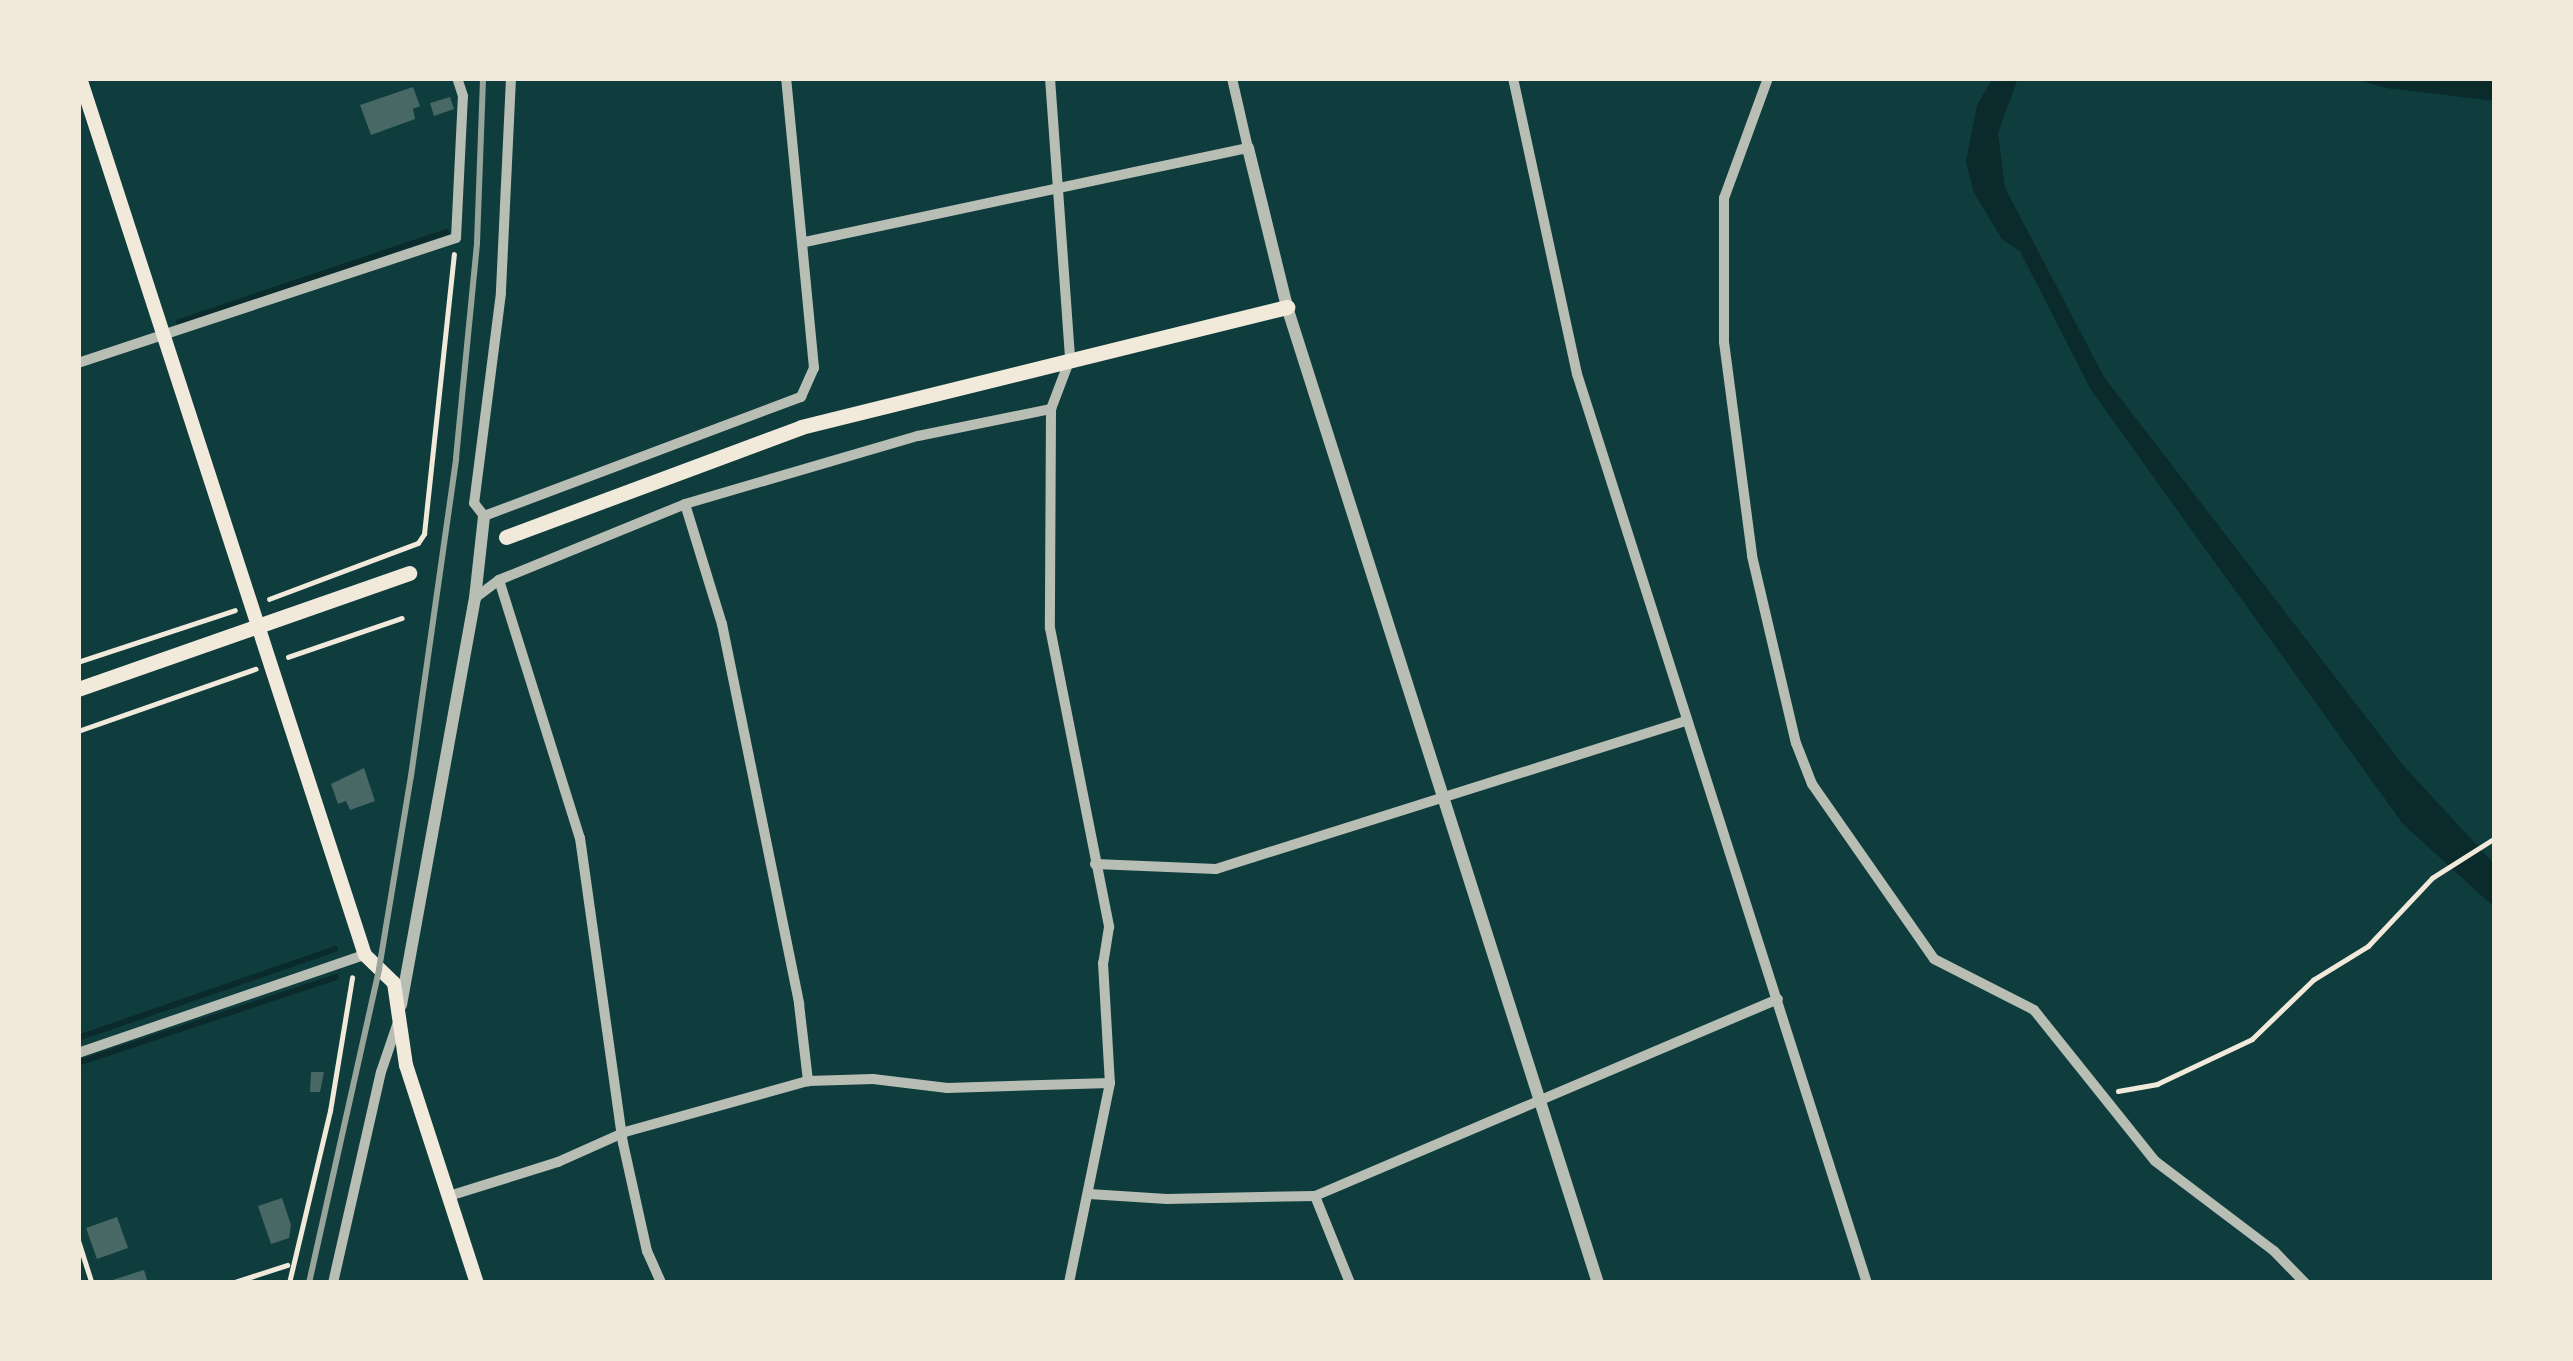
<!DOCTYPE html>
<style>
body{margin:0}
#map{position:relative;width:2573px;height:1361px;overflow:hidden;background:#0f3d3e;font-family:"Libre Baskerville",serif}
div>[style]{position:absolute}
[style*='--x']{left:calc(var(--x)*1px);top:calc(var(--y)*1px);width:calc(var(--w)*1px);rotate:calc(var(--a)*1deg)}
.water>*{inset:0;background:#0a2a2b}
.stream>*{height:6px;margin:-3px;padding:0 3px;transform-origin:3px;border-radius:3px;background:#0a2a2b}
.building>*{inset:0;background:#486865}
.path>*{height:4.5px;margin:-2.25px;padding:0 2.25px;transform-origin:2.25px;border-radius:2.25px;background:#f1e9da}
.minor>*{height:10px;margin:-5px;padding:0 5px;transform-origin:5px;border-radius:5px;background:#b8beb3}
.tertiary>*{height:12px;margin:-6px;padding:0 6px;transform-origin:6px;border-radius:6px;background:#b8beb3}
.secondary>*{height:14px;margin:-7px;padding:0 7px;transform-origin:7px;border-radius:7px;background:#f1e9da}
.primary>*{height:15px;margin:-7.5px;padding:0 7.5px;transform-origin:7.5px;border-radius:7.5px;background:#f1e9da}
.rail>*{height:6px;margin:-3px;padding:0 3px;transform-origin:3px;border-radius:3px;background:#97a49c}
span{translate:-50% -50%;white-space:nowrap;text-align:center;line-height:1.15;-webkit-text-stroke:10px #f1e9da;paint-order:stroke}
.frame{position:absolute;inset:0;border:81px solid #f1e9da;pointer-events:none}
</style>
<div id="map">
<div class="water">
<div style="clip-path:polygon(1993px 78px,2018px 78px,1998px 133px,2005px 188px,2104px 377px,2403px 765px,2495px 865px,2495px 908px,2403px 824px,2091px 390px,2020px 251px,2002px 239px,1974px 193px,1966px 162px,1977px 105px)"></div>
<div style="clip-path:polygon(2351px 78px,2495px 78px,2495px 101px,2386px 88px)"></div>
</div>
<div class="stream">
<div style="--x:179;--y:322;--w:282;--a:-18.6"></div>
<div style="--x:78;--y:1038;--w:272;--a:-19.1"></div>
<div style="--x:78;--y:1063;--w:272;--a:-18.4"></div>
</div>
<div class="building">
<div style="clip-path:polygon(413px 87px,420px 106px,413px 109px,415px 119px,371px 135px,360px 105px)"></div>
<div style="clip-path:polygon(450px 97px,454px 109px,434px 116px,430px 103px)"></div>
<div style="clip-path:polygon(364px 768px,375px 801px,350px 810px,346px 801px,338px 804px,331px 784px)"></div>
<div style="clip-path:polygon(311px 1072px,324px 1072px,320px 1092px,310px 1092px)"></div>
<div style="clip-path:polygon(282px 1198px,291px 1225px,289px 1238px,271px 1244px,258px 1206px)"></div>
<div style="clip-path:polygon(117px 1217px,128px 1248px,97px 1259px,86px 1228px)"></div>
<div style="clip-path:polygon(144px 1270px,148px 1283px,106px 1283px,106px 1282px)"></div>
</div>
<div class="path">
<div style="--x:269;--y:599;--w:159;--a:-20.6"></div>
<div style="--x:418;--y:543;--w:11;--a:-56"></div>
<div style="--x:424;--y:534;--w:281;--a:-83.9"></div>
<div style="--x:288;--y:657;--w:120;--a:-18.9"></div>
<div style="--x:78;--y:662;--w:165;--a:-18.3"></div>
<div style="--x:78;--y:731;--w:188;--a:-19.3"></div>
<div style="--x:2118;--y:1091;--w:40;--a:-10"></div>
<div style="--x:2157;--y:1084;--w:105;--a:-25.3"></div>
<div style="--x:2252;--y:1039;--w:85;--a:-44"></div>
<div style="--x:2313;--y:980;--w:65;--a:-31.7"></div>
<div style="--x:2368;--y:946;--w:93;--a:-46.7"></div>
<div style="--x:2432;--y:878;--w:75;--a:-32.4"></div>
<div style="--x:78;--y:1239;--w:46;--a:72.3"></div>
<div style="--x:232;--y:1283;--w:58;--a:-18.1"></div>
<div style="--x:289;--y:1283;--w:177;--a:-76.6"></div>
<div style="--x:330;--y:1111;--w:135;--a:-80.6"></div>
</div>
<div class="minor">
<div style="--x:511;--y:78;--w:215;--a:92.7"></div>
<div style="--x:501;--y:293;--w:212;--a:97.3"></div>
<div style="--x:474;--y:503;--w:16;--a:52"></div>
<div style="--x:484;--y:516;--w:339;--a:-20.6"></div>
<div style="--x:801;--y:397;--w:32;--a:-66"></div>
<div style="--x:814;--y:368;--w:291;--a:-95.5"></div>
<div style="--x:1050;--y:78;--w:282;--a:85.9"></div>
<div style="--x:1070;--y:359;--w:53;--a:110.8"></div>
<div style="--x:1051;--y:409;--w:219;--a:90.3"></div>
<div style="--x:1050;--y:628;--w:305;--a:78.8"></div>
<div style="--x:1109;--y:927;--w:36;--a:99"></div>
<div style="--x:1103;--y:963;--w:120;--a:86.7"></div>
<div style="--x:1110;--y:1083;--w:204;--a:101.6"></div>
<div style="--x:1513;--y:78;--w:303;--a:77.8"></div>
<div style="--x:1577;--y:374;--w:954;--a:72.31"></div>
<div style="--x:1768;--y:78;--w:128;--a:110.1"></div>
<div style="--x:1724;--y:198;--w:144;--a:90"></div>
<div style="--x:1724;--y:342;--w:216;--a:82.5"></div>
<div style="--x:1752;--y:556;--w:192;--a:76.8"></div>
<div style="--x:1796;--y:743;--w:44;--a:68.7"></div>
<div style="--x:1812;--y:784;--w:213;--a:55.1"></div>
<div style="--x:1934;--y:959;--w:112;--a:27"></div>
<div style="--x:2034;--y:1010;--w:193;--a:51.3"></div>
<div style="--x:2155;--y:1161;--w:149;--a:37.1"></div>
<div style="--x:2274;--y:1251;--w:45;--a:45.9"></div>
<div style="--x:805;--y:242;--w:453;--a:-12"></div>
<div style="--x:1248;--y:148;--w:72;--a:-102.9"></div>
<div style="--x:78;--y:363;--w:398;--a:-18.3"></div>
<div style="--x:456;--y:238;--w:142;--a:-87.2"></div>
<div style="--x:463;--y:96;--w:19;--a:-108"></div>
<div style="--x:685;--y:504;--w:126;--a:72.9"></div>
<div style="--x:722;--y:624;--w:388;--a:78.5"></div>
<div style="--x:799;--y:1004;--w:78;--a:83.3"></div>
<div style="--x:499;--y:580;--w:270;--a:72.6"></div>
<div style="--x:580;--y:838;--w:308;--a:82"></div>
<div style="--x:623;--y:1143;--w:111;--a:77.5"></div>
<div style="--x:647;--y:1251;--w:35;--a:66"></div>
<div style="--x:475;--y:598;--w:30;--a:-37"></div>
<div style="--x:499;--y:580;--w:201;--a:-22.2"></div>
<div style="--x:685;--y:504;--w:243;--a:-16.3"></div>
<div style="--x:918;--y:436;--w:136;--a:-11.5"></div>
<div style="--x:1095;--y:864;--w:121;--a:2.4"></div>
<div style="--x:1216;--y:869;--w:493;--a:-17.5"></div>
<div style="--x:78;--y:1053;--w:303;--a:-18.9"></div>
<div style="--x:1089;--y:1194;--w:78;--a:3.7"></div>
<div style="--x:1167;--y:1199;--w:148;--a:-1.2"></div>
<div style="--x:1315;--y:1196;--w:503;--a:-23.05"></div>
<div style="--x:449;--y:1196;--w:114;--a:-17.3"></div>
<div style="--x:558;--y:1162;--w:73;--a:-24.1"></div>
<div style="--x:625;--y:1132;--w:190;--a:-15.6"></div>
<div style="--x:808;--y:1081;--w:65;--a:-1.8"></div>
<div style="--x:873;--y:1079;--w:75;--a:6.9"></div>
<div style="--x:947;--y:1088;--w:163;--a:-1.8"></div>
<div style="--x:1315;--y:1196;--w:94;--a:68.1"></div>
<div style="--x:333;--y:1283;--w:216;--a:-77.2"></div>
<div style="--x:381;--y:1072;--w:56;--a:-71.2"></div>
</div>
<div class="tertiary">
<div style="--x:1248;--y:148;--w:164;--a:76.2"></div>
<div style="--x:1287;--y:307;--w:1024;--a:72.33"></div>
<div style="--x:401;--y:1005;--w:414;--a:-79.7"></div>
<div style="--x:475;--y:598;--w:82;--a:-83.7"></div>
</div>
<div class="secondary">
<div style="--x:80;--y:78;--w:922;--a:72"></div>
<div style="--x:365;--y:955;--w:40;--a:44"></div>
<div style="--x:394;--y:983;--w:83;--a:81.7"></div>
<div style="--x:406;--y:1065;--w:229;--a:72"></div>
</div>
<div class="primary">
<div style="--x:506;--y:537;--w:315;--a:-20.4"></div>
<div style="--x:801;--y:427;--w:501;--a:-13.87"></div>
<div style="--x:78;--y:689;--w:351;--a:-19.3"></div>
</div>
<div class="rail">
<div style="--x:309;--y:1283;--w:322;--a:-77.4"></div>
<div style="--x:379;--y:969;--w:196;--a:-80.6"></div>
<div style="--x:411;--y:776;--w:321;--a:-81.9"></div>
<div style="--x:456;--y:458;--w:216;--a:-84.4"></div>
<div style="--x:477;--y:243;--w:165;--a:-87.9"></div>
</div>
<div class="frame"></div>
</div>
